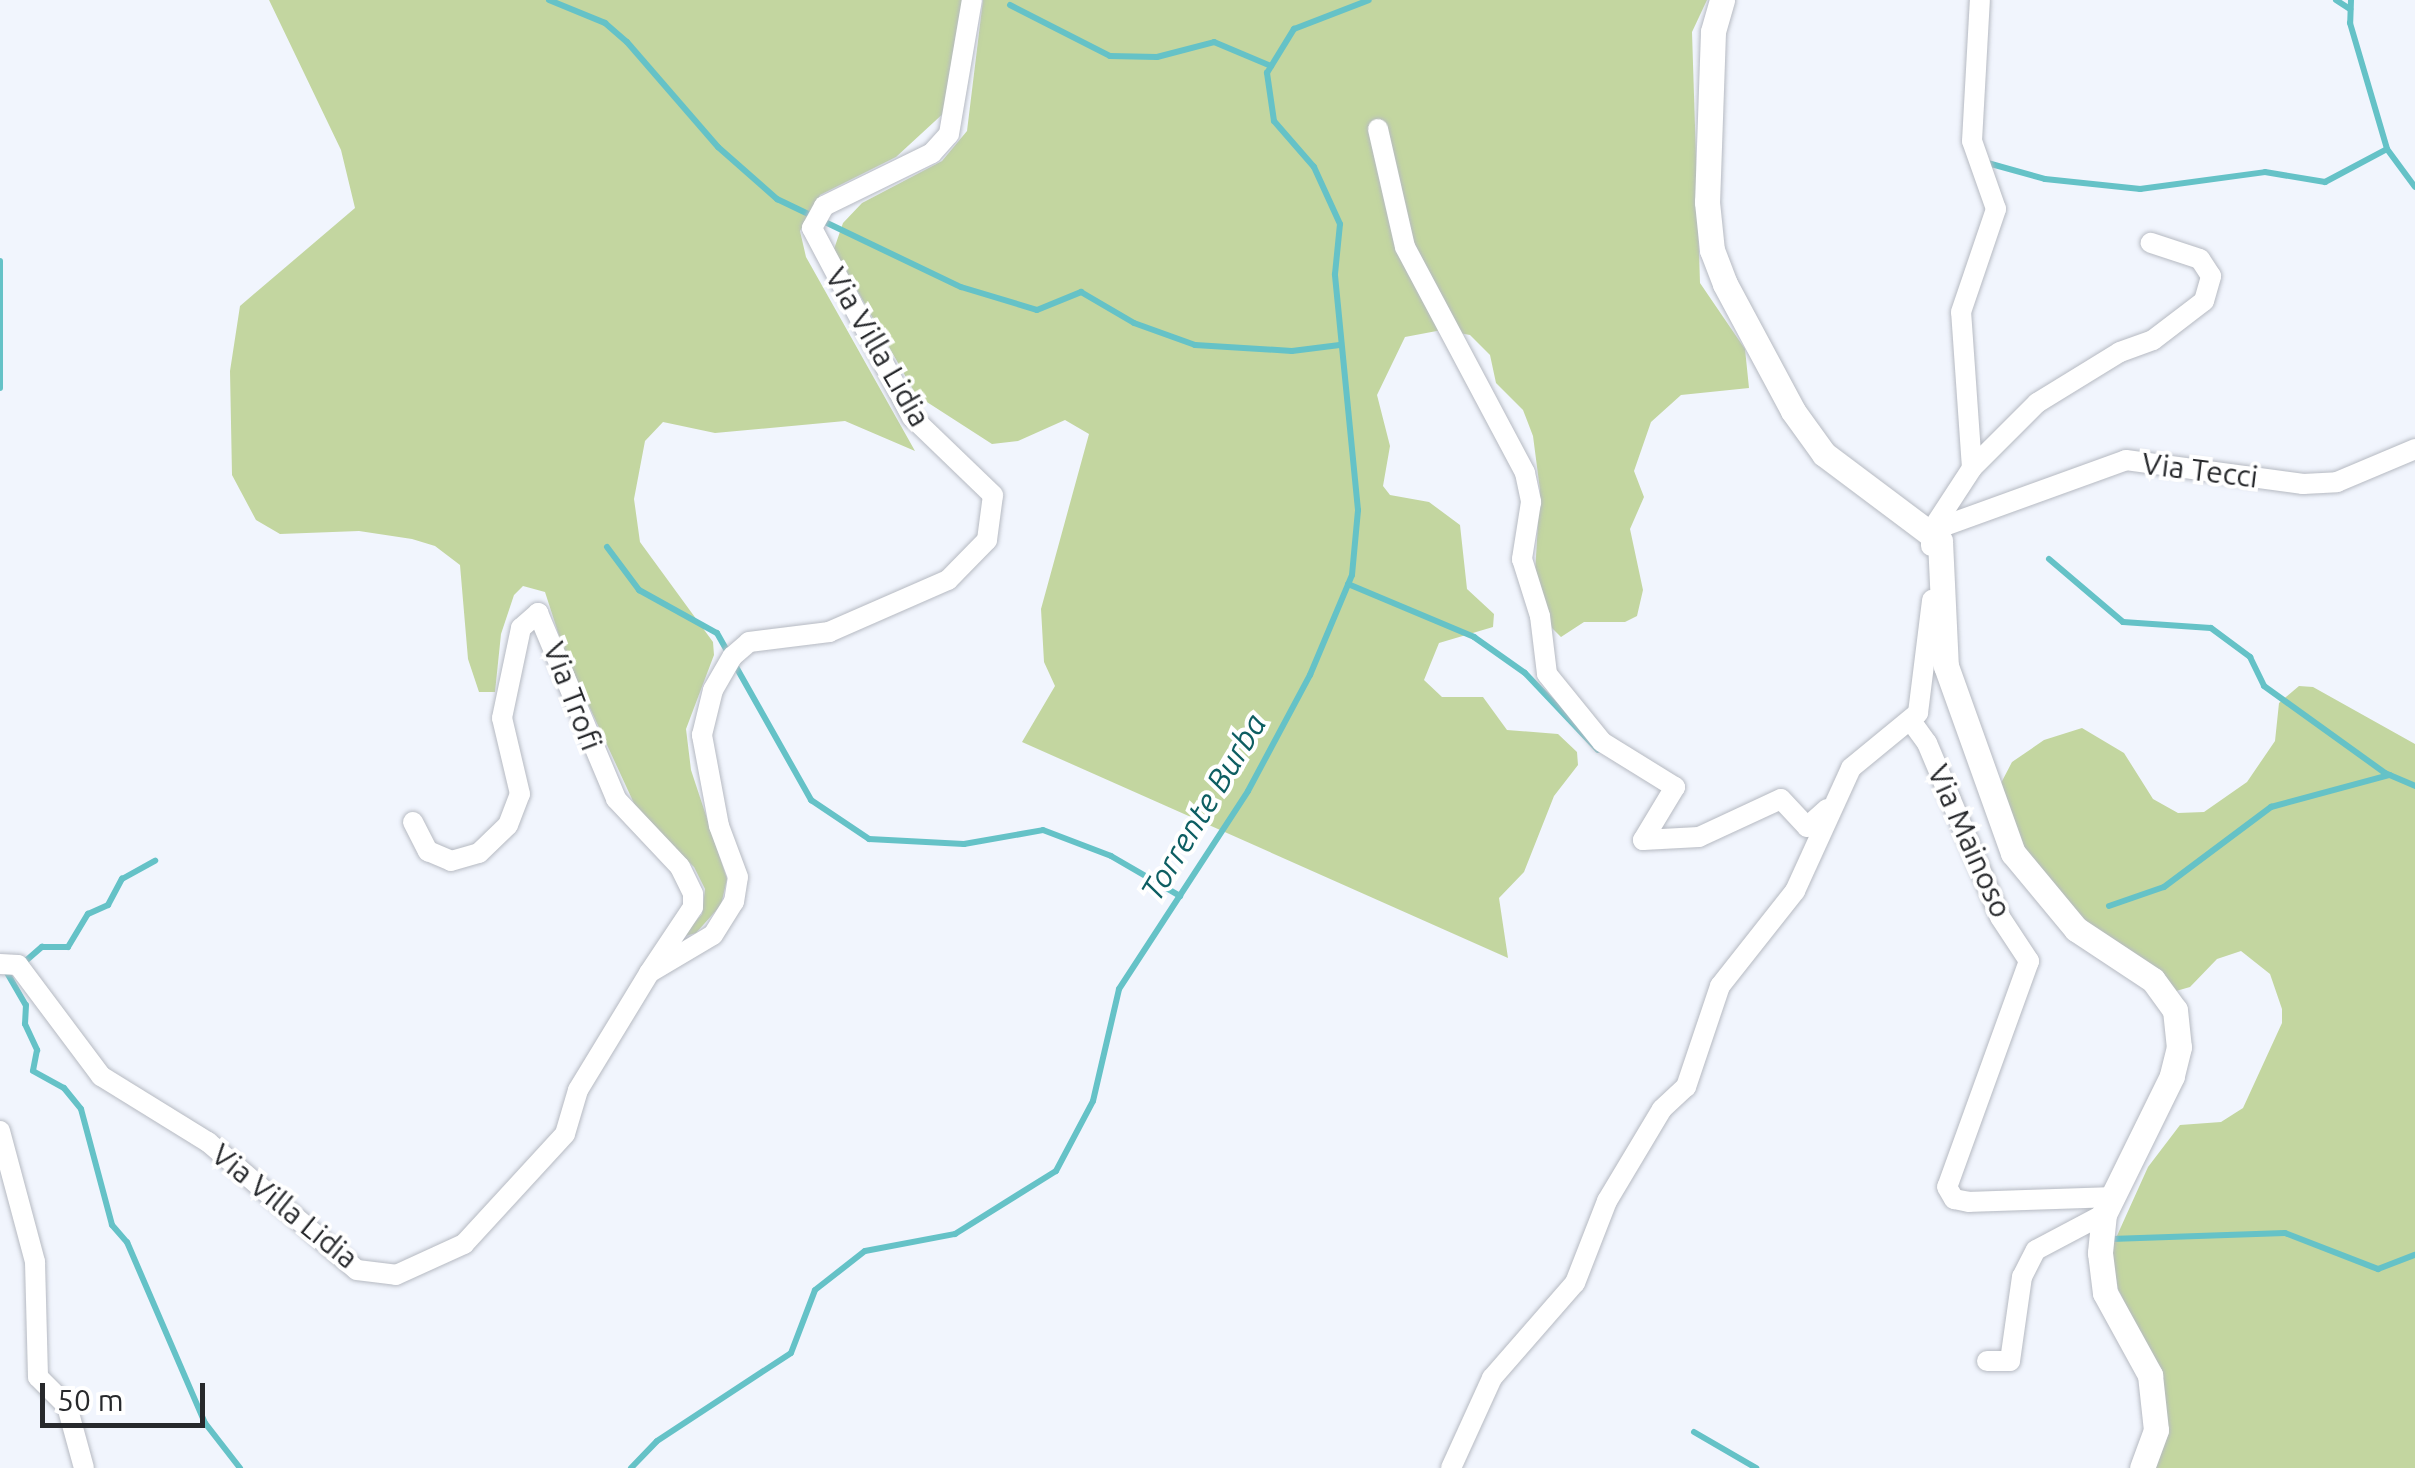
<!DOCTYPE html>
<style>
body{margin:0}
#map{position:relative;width:2415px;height:1468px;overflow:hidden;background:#f1f5fd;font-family:Ubuntu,sans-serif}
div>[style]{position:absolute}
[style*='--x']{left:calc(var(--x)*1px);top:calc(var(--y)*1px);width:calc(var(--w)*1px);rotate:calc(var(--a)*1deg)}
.green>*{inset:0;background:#c3d6a0}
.stream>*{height:6px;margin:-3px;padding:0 3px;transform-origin:3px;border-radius:3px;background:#65c2c7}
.roads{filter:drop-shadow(0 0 2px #b6bac2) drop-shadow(0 0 2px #b6bac2)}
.minor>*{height:20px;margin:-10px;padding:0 10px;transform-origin:10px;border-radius:10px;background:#fff}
.tertiary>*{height:25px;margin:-12.5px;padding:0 12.5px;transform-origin:12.5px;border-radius:12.5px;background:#fff}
span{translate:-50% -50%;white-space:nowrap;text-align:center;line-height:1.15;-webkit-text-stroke:8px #fff;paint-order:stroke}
.street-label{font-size:30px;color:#27292c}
.water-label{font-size:32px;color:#0d5e62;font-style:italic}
.scale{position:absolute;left:40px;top:1383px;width:165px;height:45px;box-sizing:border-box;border:5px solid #27292c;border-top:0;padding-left:12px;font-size:30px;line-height:35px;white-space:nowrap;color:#27292c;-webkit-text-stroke:8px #fff;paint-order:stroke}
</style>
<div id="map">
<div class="green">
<div style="clip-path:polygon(269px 0,962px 0,947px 110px,896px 157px,820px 195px,800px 231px,806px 257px,915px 451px,845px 421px,715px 433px,663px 422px,645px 441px,634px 499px,640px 542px,713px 642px,714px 655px,686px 729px,691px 770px,727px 879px,721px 905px,696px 933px,682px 937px,702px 914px,705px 889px,694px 867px,638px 812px,565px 654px,545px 592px,523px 586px,514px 595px,501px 634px,495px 692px,479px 692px,468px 659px,460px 565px,435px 546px,412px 539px,359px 531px,280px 534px,256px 520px,232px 475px,230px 371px,240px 306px,355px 208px,341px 150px)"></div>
<div style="clip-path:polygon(983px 0,1707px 0,1692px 32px,1700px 283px,1745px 349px,1749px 388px,1681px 395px,1651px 422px,1634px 471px,1644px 497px,1630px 529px,1643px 590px,1637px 616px,1625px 622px,1584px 622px,1561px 637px,1552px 628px,1535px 573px,1540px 490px,1533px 436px,1523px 410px,1496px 383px,1490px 355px,1470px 335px,1442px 330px,1405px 337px,1377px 395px,1390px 446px,1383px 486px,1390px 495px,1429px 502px,1460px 525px,1467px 589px,1494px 614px,1493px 627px,1439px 643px,1424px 680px,1442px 697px,1483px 697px,1507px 730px,1558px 734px,1577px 752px,1578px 765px,1554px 796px,1524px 872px,1499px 898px,1508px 958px,1022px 742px,1055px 686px,1044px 662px,1041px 609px,1089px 434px,1065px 420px,1018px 441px,992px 444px,916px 395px,834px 249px,843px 223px,862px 203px,942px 161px,967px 131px)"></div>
<div style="clip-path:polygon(2299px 686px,2313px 687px,2415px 744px,2415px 1468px,2155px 1468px,2153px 1360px,2118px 1289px,2111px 1249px,2148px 1167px,2180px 1125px,2221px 1122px,2243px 1108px,2282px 1023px,2282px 1009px,2270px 974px,2241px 951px,2217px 959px,2190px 987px,2176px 991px,2118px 949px,2033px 875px,2000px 785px,2012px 762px,2044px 740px,2082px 728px,2124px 753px,2153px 799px,2178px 813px,2204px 812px,2247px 782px,2275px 741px,2279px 703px)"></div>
</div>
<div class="stream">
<div style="--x:549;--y:0;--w:61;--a:22.3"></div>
<div style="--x:605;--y:23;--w:29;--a:41"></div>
<div style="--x:627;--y:42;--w:139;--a:49.1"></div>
<div style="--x:718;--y:147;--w:79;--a:41.4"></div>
<div style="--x:777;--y:199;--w:204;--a:25.6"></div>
<div style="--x:961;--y:287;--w:79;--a:16.8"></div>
<div style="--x:1037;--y:310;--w:48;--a:-22.2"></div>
<div style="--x:1081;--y:292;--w:61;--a:30.3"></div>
<div style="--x:1134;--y:323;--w:65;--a:19.8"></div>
<div style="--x:1195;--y:345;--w:97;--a:3.5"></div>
<div style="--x:1292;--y:351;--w:48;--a:-7.1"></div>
<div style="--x:2336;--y:0;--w:17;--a:33"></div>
<div style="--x:2351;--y:0;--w:23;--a:92"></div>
<div style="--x:2350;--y:23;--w:131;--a:73.6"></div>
<div style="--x:2387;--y:149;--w:47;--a:53.6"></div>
<div style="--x:1010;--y:5;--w:112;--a:27"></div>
<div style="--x:1110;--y:56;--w:47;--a:1.2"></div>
<div style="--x:1157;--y:57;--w:59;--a:-14.7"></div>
<div style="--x:1214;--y:42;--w:62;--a:22.8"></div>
<div style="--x:1984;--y:162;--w:63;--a:15.6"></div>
<div style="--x:2045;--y:179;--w:96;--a:6"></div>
<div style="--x:2140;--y:189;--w:126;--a:-7.7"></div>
<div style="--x:2265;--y:172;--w:61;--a:9.5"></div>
<div style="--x:2325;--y:182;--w:70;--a:-28"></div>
<div style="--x:0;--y:261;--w:127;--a:90"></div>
<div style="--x:607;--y:547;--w:54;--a:53.3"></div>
<div style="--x:639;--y:590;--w:89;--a:28.9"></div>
<div style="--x:717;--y:633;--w:192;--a:60.6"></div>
<div style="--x:811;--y:800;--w:70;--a:33.9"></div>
<div style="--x:869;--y:839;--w:95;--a:3"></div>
<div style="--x:964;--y:844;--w:80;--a:-10"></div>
<div style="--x:1043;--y:830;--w:73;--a:20.9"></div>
<div style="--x:1111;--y:856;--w:80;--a:30.1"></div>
<div style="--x:2049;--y:559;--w:97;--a:40.4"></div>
<div style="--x:2123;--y:622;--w:88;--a:3.9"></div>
<div style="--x:2211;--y:628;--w:49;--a:36.6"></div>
<div style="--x:2250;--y:657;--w:32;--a:64"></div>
<div style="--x:2264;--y:686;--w:149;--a:35.7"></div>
<div style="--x:2385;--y:773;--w:33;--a:23"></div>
<div style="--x:1348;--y:584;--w:137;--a:22.8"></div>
<div style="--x:1474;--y:637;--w:62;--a:35.2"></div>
<div style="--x:1525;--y:673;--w:106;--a:46.5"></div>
<div style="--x:2109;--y:906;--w:58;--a:-19.1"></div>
<div style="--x:2164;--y:887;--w:134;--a:-36.8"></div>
<div style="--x:2271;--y:807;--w:123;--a:-15.1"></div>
<div style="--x:21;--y:965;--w:28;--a:-41"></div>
<div style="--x:42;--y:947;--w:26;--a:0"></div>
<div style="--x:68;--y:947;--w:39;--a:-59"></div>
<div style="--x:88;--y:914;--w:22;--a:-24"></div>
<div style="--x:108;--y:905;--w:30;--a:-62"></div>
<div style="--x:122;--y:879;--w:38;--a:-29"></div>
<div style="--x:6;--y:971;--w:39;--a:60"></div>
<div style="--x:26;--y:1005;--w:19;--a:93"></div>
<div style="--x:25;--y:1024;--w:29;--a:65"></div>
<div style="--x:37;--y:1050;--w:21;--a:101"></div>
<div style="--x:33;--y:1071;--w:35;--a:29"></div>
<div style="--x:64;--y:1088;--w:27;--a:51"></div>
<div style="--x:81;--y:1109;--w:120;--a:75"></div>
<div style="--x:112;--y:1225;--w:23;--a:49"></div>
<div style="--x:127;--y:1242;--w:197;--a:66.7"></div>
<div style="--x:205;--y:1423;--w:57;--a:52.1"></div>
<div style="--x:2111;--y:1239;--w:174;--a:-2"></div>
<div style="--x:2285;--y:1233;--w:100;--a:21.2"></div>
<div style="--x:2378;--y:1269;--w:40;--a:-21"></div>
<div style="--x:1694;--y:1432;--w:72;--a:30.1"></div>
<div style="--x:631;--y:1468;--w:37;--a:-46"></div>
<div style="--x:657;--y:1441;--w:160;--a:-33.3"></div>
<div style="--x:791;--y:1353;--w:67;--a:-69.1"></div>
<div style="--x:815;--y:1290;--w:63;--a:-38"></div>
<div style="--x:865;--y:1251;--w:92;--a:-10.7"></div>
<div style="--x:955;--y:1234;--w:119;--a:-32"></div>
<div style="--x:1056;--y:1171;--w:79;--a:-62.1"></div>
<div style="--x:1093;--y:1101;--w:115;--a:-76.9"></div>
<div style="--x:1119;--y:989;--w:236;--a:-56.9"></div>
<div style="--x:1248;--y:791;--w:132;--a:-61.9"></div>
<div style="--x:1310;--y:675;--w:108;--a:-67.2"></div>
<div style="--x:1352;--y:575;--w:65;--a:-84.7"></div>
<div style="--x:1358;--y:510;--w:237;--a:-95.6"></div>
<div style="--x:1335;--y:274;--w:50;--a:-84.3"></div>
<div style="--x:1340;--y:224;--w:63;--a:-114.5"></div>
<div style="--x:1314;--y:167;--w:61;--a:-131"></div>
<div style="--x:1274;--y:121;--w:49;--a:-98.3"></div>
<div style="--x:1267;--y:73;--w:52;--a:-58.5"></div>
<div style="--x:1294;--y:29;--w:80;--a:-21.1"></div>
</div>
<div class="roads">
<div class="minor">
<div style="--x:1378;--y:129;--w:121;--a:77.1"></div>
<div style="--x:1405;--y:247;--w:256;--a:62"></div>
<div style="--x:1525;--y:473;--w:30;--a:78"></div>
<div style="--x:1531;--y:502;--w:58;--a:99"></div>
<div style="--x:1522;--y:559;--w:60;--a:72.5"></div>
<div style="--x:1540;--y:616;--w:58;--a:83.1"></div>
<div style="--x:1547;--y:674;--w:87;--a:51"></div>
<div style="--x:1602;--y:742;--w:86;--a:31.7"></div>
<div style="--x:1675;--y:787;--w:62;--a:121.1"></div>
<div style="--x:1643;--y:840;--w:56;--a:-3.1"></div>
<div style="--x:1699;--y:837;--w:90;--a:-24.9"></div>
<div style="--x:1781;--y:799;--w:38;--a:47"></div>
<div style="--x:1807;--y:827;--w:27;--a:-42"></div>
<div style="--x:1972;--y:468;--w:156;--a:-94"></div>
<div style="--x:1961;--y:312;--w:109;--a:-71.2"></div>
<div style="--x:1996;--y:209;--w:72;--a:-109.4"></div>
<div style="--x:1972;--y:141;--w:141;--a:-86.8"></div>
<div style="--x:1933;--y:530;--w:205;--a:-19.9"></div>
<div style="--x:2126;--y:460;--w:179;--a:7.7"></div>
<div style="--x:2303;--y:484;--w:34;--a:-3"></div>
<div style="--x:2337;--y:482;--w:85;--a:-22.9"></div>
<div style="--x:1931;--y:546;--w:15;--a:-90"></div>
<div style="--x:1931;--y:531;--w:75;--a:-56.9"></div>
<div style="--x:1972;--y:468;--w:92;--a:-45"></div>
<div style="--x:2037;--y:403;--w:97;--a:-31.6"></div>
<div style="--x:2120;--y:352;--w:35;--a:-20"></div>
<div style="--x:2153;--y:340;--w:64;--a:-37.4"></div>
<div style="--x:2204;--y:301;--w:26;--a:-74"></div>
<div style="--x:2211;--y:276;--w:20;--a:-123"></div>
<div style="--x:2200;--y:259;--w:52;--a:-161.9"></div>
<div style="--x:1911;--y:721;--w:27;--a:54"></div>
<div style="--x:1927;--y:743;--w:189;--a:67.2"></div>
<div style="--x:2000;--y:917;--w:53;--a:56.6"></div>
<div style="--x:2029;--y:961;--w:240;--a:109.9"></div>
<div style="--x:1947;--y:1187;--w:14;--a:60"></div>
<div style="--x:1954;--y:1199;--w:15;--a:11"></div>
<div style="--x:1969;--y:1202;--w:143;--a:-2"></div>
<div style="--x:413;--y:822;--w:33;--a:63"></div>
<div style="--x:428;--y:851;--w:25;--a:23"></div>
<div style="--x:451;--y:861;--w:29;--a:-16"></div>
<div style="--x:479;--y:853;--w:40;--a:-44"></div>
<div style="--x:508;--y:825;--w:33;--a:-69"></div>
<div style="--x:520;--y:794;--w:78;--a:-103.3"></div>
<div style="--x:502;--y:718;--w:92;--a:-78.1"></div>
<div style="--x:521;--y:628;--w:23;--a:-41"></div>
<div style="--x:538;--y:613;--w:202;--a:67.2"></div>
<div style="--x:616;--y:799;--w:93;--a:46.7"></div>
<div style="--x:680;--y:867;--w:30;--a:64"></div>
<div style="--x:693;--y:894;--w:13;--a:90"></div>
<div style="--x:693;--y:907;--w:79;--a:123.7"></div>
<div style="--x:0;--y:964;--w:18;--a:3"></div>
<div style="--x:18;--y:965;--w:139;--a:53.2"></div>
<div style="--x:101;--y:1076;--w:126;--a:31.7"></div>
<div style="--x:208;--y:1142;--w:196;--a:40.7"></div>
<div style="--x:357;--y:1270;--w:39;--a:7"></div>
<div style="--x:396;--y:1275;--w:75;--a:-24.5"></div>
<div style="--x:464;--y:1244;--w:149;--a:-47.4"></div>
<div style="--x:565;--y:1134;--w:46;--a:-73.5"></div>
<div style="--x:578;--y:1090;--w:137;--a:-58.7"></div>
<div style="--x:649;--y:973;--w:74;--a:-30.7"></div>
<div style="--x:713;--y:935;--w:39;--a:-58"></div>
<div style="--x:734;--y:902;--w:25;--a:-81"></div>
<div style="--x:738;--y:877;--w:54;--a:-110.4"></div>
<div style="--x:719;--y:826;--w:93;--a:-100.6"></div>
<div style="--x:702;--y:735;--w:46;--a:-76.3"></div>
<div style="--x:713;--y:690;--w:39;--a:-60"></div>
<div style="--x:733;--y:656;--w:21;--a:-41"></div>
<div style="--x:749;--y:642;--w:81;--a:-7.1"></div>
<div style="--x:829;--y:632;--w:130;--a:-23.6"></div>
<div style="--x:948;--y:580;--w:56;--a:-45.7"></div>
<div style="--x:987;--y:540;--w:45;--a:-82.4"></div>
<div style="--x:993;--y:495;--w:112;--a:-136.1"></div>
<div style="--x:912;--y:417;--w:214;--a:-117.9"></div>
<div style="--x:812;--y:228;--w:25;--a:-61"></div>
<div style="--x:824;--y:206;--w:120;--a:-26.1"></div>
<div style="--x:932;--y:153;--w:25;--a:-48"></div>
<div style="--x:949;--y:134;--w:136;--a:-80.3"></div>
<div style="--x:0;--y:1131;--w:136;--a:75"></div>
<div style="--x:35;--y:1262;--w:115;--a:88.5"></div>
<div style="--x:38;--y:1377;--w:41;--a:45"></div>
<div style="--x:67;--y:1406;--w:64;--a:74.7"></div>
<div style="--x:1987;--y:1361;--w:23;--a:0"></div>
<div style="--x:2010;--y:1361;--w:85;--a:-81.9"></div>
<div style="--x:2022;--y:1277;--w:30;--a:-63"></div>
<div style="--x:2036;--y:1250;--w:77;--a:-27.9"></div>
<div style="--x:1451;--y:1468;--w:99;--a:-65.5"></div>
<div style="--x:1492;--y:1378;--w:126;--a:-48.9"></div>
<div style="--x:1575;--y:1283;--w:88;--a:-68.7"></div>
<div style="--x:1607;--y:1201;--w:107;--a:-59.1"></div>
<div style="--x:1662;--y:1109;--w:33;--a:-43"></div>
<div style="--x:1686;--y:1087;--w:107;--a:-71.4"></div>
<div style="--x:1720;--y:986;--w:121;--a:-51.7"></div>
<div style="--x:1795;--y:891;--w:135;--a:-65.5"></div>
<div style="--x:1851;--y:768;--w:87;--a:-39.4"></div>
<div style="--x:1918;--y:713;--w:114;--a:-82.9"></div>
</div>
<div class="tertiary">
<div style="--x:1722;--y:0;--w:33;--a:106"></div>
<div style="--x:1713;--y:32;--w:170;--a:92"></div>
<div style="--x:1707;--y:202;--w:48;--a:84.1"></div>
<div style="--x:1712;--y:250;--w:36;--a:69"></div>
<div style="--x:1725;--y:284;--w:144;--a:61.8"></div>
<div style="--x:1793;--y:411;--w:53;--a:54.2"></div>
<div style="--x:1824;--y:454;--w:145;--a:36.9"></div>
<div style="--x:1940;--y:541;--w:125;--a:87.3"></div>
<div style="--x:1946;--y:666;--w:199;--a:70.3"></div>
<div style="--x:2013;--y:853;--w:99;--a:50.3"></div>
<div style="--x:2076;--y:929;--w:92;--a:33.5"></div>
<div style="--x:2153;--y:980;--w:37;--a:54"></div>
<div style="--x:2175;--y:1010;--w:37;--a:84"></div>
<div style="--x:2179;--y:1047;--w:30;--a:104"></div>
<div style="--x:2172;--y:1076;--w:154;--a:116.2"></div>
<div style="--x:2104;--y:1214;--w:39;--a:96"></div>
<div style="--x:2100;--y:1253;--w:40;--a:82.9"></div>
<div style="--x:2105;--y:1293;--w:94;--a:61.2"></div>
<div style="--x:2150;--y:1375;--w:55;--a:83.8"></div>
<div style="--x:2156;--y:1430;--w:40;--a:110.2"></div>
</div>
</div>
<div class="street-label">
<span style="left:878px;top:347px;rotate:60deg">Via Villa Lidia</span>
<span style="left:2200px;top:470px;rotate:7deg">Via Tecci</span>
<span style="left:573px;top:696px;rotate:69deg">Via Trofi</span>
<span style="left:1970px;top:841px;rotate:66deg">Via Mainoso</span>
<span style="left:285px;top:1206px;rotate:39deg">Via Villa Lidia</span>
</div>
<div class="water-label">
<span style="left:1203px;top:807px;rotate:-59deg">Torrente Burba</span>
</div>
<div class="scale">50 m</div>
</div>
